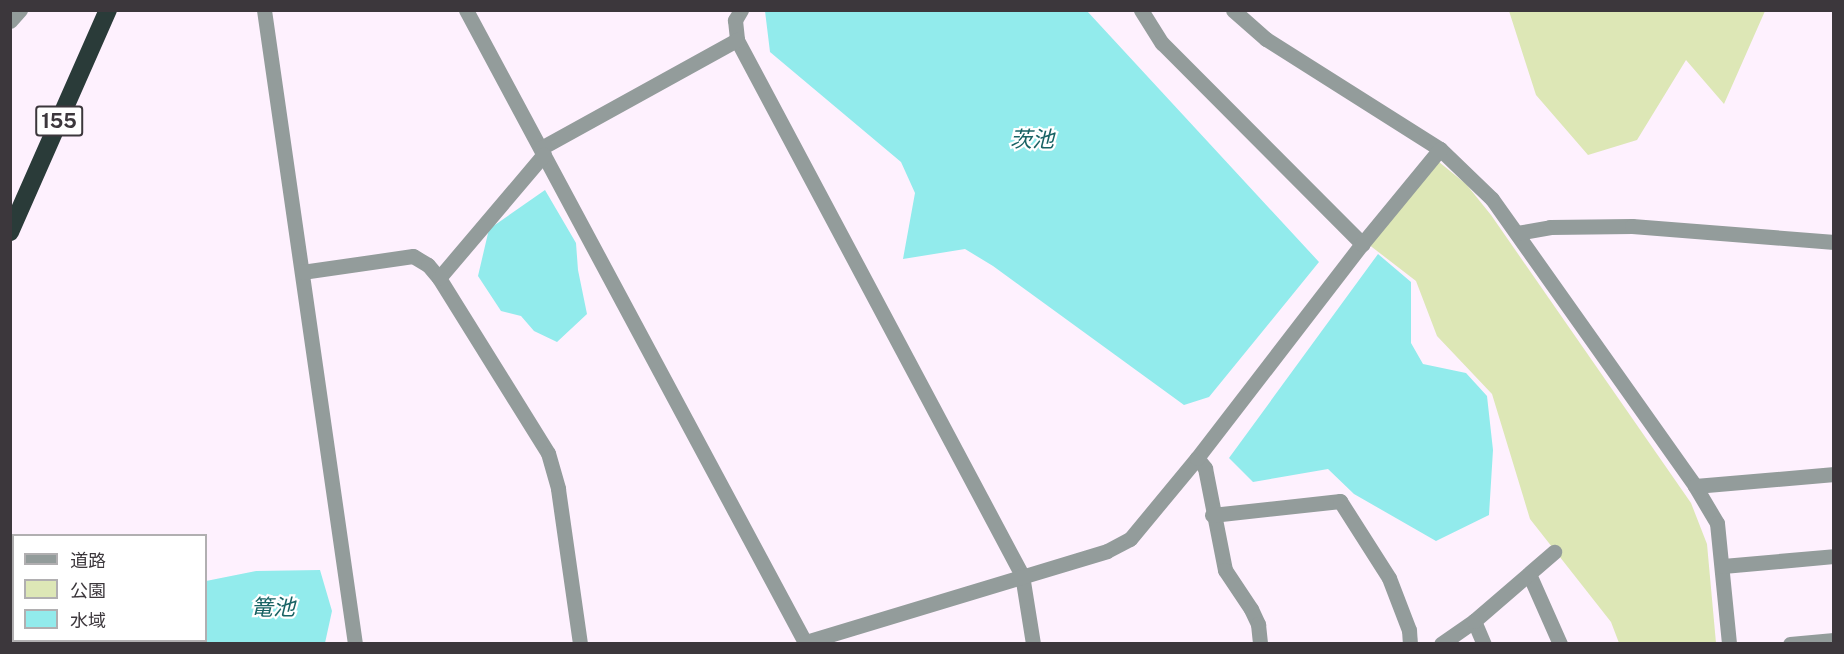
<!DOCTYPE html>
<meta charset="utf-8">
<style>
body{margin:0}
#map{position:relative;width:1844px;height:654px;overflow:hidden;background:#fef1fe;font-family:"Public Sans","Noto Sans JP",sans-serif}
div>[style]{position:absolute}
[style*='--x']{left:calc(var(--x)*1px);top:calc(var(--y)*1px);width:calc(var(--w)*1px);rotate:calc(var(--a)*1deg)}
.green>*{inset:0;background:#dde7b6}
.water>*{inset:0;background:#92ebec}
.minor>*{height:15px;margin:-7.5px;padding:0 7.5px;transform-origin:7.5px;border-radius:7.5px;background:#939c9b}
.highway>*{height:18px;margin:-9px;padding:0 9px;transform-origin:9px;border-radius:9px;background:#2a3b39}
span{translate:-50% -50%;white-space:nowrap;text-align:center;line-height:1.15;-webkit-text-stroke:4.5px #fff;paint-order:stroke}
.shield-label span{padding:2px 4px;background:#fff;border:2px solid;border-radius:4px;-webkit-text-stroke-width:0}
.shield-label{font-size:20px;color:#3c373c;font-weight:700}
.water-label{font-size:22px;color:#196364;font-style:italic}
.frame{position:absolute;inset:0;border:12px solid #3c373c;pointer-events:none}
.legend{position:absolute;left:12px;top:534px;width:195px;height:108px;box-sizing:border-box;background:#fff;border:2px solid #b1afb1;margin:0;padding:8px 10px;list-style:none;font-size:18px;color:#3c373c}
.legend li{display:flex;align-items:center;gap:12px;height:30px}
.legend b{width:30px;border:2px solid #b1afb1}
</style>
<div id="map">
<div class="green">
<div style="clip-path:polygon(1509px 11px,1509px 10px,1765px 11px,1724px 104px,1686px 60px,1637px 140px,1588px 155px,1536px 95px)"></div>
<div style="clip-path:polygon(1439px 162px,1466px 184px,1491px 215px,1691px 503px,1707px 544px,1716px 643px,1619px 643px,1611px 622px,1530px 519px,1492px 394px,1437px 336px,1416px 281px,1368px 244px)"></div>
</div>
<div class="water">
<div style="clip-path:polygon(765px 11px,1087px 11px,1319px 262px,1209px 397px,1184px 405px,993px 266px,965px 249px,903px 259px,915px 193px,901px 162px,770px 52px)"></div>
<div style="clip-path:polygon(545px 190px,576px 243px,578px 270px,587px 314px,557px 342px,534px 331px,521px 316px,501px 311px,478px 276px,489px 229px)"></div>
<div style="clip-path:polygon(1378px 254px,1411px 282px,1411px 343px,1423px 364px,1466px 373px,1487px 396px,1493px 450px,1489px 515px,1436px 541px,1354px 494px,1328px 469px,1253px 482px,1229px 458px)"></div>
<div style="clip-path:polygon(320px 570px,332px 611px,325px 643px,91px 643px,95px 640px,206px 640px,206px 581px,256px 571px)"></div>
</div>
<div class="minor">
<div style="--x:264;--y:10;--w:640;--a:81.83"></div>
<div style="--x:466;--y:10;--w:719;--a:61.8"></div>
<div style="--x:741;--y:10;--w:12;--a:121"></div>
<div style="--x:735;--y:20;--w:20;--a:84"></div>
<div style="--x:737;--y:40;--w:606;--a:61.96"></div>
<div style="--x:1022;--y:575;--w:70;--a:80.9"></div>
<div style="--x:1141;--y:10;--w:39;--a:58"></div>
<div style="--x:1162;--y:43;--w:284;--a:45.1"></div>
<div style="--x:1233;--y:10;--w:44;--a:41.3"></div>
<div style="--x:1266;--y:39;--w:206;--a:32.3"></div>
<div style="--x:1440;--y:149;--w:72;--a:43.9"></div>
<div style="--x:1492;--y:199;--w:352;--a:54.7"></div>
<div style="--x:1695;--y:486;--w:43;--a:59.3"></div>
<div style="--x:1717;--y:523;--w:122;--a:84.3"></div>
<div style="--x:10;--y:21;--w:15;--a:-48"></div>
<div style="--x:541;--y:148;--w:224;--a:-28.9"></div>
<div style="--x:1517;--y:233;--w:34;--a:-10"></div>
<div style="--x:1550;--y:227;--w:82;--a:-0.7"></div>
<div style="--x:1632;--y:226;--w:203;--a:4.5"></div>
<div style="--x:302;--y:272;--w:112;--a:-8.2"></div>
<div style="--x:413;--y:256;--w:17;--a:31"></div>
<div style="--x:428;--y:265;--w:17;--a:50"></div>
<div style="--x:439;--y:278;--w:206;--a:58.1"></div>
<div style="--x:548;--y:453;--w:37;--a:74"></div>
<div style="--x:558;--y:489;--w:157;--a:81.9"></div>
<div style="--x:439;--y:278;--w:162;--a:-49.7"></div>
<div style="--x:1197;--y:458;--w:13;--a:51"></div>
<div style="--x:1205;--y:468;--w:104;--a:78.9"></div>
<div style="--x:1225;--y:570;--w:47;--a:56.3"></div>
<div style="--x:1251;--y:609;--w:17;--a:65"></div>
<div style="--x:1258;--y:624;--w:20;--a:84"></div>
<div style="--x:1695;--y:486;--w:140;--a:-4.9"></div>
<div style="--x:1212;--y:515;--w:129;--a:-6.2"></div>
<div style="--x:1340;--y:501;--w:91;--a:57.5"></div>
<div style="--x:1389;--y:578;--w:56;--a:69"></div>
<div style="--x:1409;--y:630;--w:14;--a:86"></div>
<div style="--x:1723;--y:566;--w:111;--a:-5.1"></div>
<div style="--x:1529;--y:574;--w:77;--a:66.1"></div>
<div style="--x:1474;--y:621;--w:25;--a:67"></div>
<div style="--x:806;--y:642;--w:314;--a:-16.8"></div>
<div style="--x:1107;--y:551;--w:26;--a:-28"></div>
<div style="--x:1130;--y:539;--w:105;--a:-50.4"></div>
<div style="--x:1197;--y:458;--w:270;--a:-52.4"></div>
<div style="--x:1362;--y:244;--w:123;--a:-50.6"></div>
<div style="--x:1441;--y:644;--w:40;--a:-34.9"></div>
<div style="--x:1474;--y:621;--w:106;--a:-40.8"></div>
<div style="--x:1790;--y:644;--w:44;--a:-5.2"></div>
</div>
<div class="highway">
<div style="--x:10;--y:232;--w:243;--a:-66.2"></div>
</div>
<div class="shield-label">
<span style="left:59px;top:121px">155</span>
</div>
<div class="water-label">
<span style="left:1032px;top:140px">茨池</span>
<span style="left:273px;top:608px">篭池</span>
</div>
<div class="frame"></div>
<ul class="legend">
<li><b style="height:8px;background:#939c9b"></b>道路</li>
<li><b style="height:16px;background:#dde7b6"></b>公園</li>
<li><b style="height:16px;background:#92ebec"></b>水域</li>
</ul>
</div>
